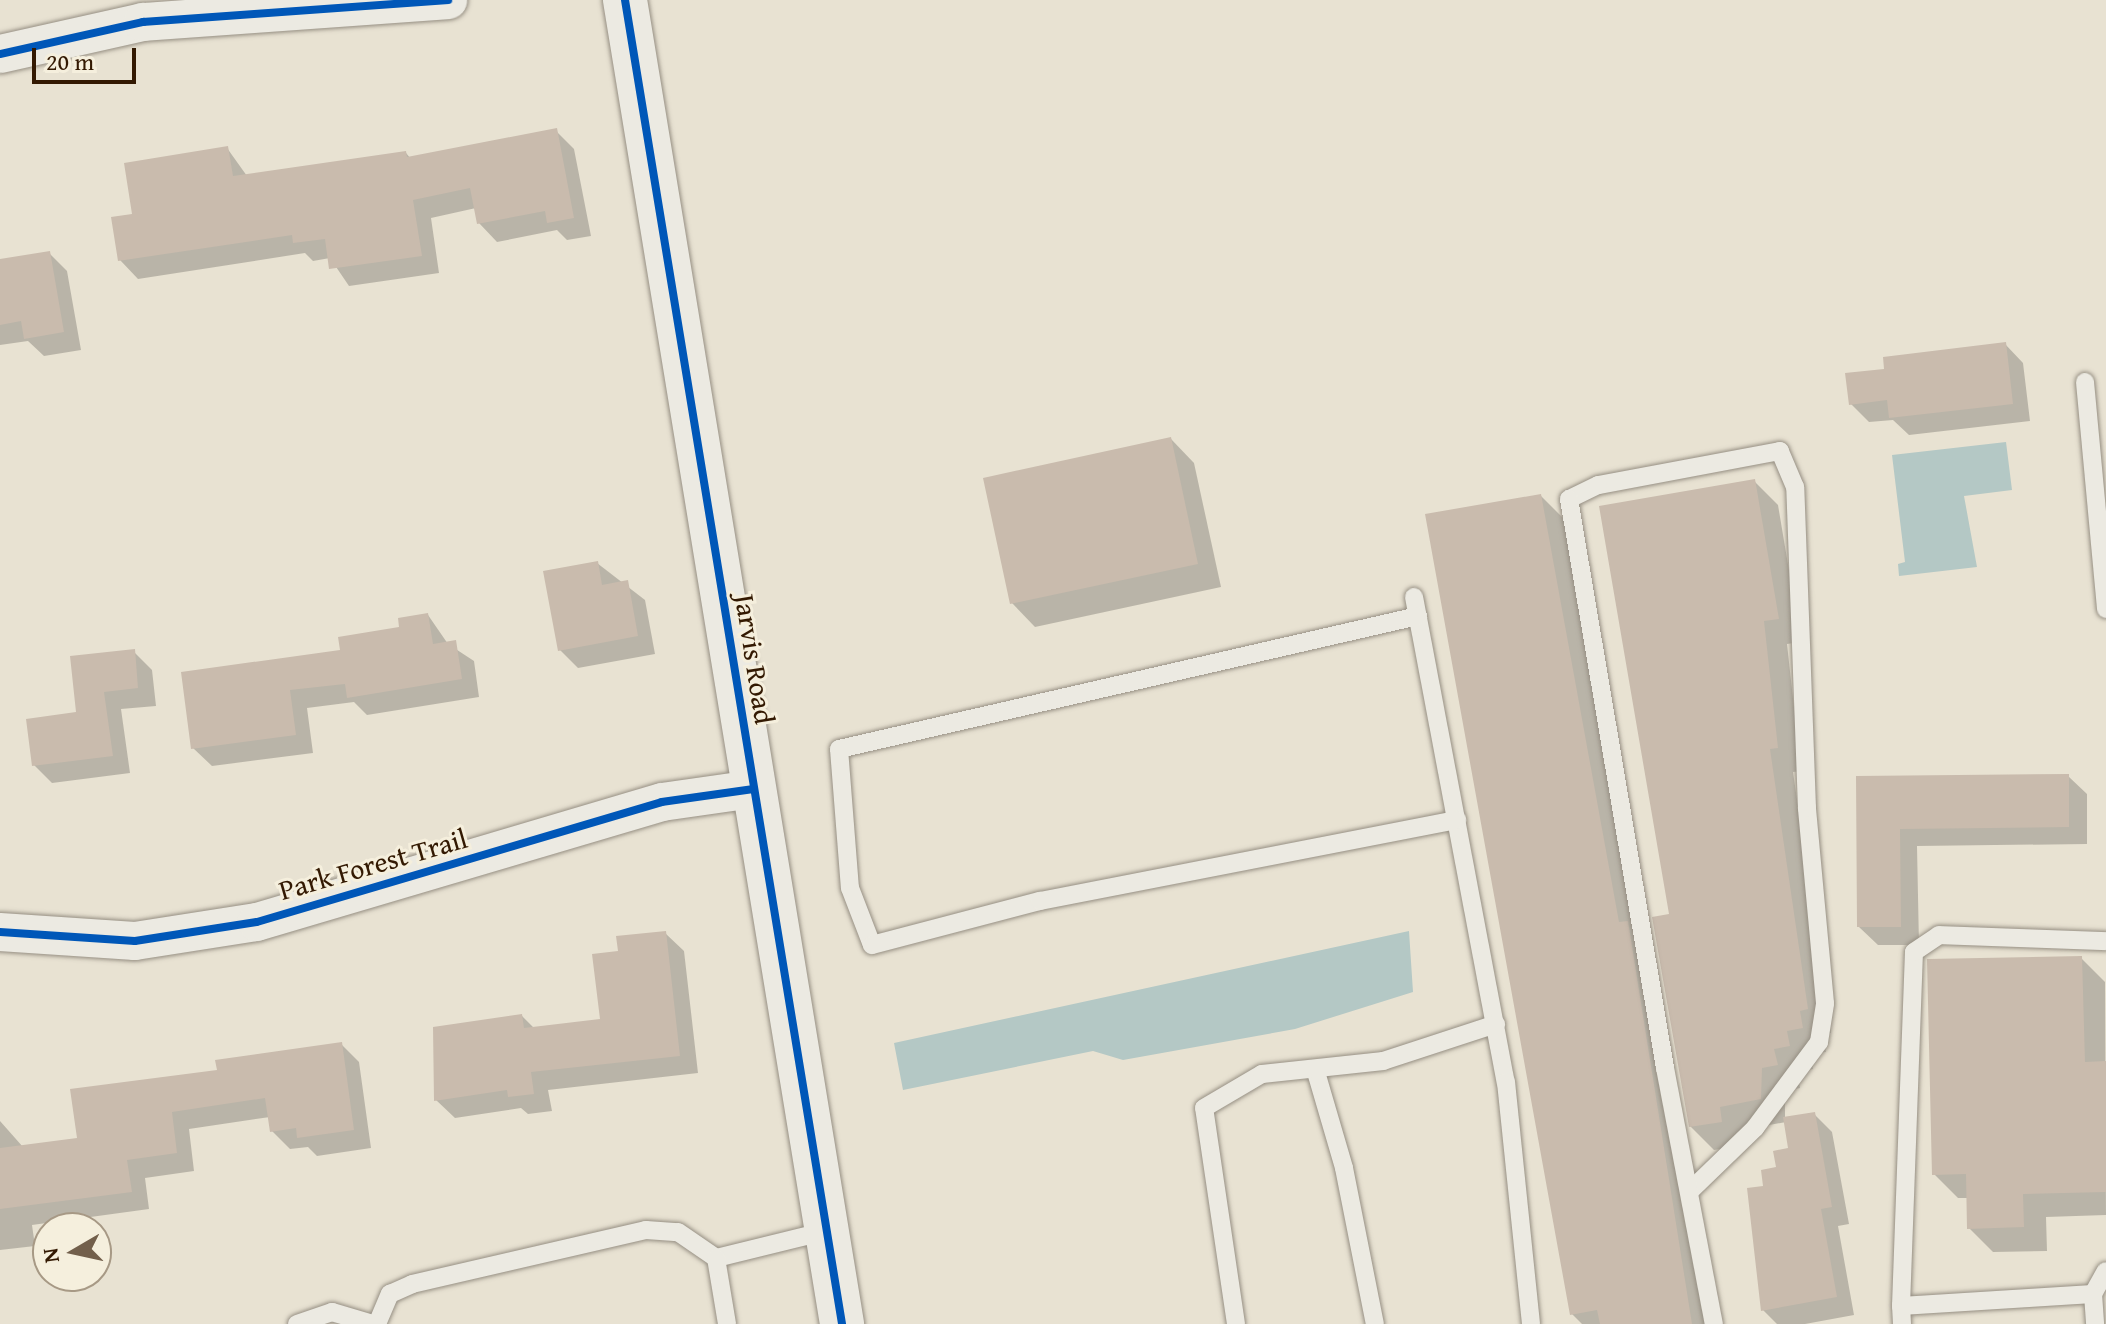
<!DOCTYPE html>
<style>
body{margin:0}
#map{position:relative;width:2106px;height:1324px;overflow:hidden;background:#e8e2d2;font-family:"Gentium Book Plus",serif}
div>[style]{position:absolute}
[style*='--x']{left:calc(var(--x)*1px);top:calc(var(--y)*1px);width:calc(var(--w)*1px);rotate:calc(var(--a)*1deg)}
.water>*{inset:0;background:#b4c8c5}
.shadow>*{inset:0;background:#0003}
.building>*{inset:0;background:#c9bbad}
.roads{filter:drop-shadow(0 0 2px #968f83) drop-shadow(0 0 2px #968f83)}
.lane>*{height:18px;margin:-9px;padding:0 9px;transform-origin:9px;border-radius:9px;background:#eceae2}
.street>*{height:38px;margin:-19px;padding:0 19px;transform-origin:19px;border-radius:19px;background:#eceae2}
.secondary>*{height:44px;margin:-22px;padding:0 22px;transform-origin:22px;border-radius:22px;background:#eceae2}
.cycleway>*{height:8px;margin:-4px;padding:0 4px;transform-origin:4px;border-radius:4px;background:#0057b8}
span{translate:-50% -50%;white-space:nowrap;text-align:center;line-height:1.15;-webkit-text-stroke:6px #f5efdd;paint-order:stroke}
.street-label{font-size:28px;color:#331902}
.north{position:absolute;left:32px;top:1212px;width:80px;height:80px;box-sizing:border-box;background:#f5efdd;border:2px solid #a79985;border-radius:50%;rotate:261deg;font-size:22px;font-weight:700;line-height:32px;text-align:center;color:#331902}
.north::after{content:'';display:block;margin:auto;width:28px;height:36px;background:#725f4b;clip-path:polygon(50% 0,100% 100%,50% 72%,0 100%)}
.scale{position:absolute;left:32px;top:48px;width:104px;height:36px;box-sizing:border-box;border:4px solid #331902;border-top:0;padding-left:10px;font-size:24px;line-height:28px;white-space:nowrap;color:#331902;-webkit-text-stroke:6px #f5efdd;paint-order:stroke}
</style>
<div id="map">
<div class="water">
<div style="clip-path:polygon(2006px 442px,2012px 490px,1964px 496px,1977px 567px,1899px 576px,1898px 564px,1905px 562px,1892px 455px)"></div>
<div style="clip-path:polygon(1409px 931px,1413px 992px,1295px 1029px,1123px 1060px,1093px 1051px,903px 1090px,894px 1043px)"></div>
</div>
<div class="shadow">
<div style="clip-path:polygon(556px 131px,574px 149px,591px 236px,567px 240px,557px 230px,497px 242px,479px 223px,476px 208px,431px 218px,439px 273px,349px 286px,330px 258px,313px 261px,305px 253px,138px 279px,120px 260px,134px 216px,227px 148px,247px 176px,406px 153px,411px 159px)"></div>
<div style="clip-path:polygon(49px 253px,67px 271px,81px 350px,44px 356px,28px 341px,0 345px,0 261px)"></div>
<div style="clip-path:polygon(2005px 344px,2023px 363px,2030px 421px,1909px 435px,1893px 420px,1869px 422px,1851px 404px,1886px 371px)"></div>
<div style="clip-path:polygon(1171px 439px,1194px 463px,1221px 587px,1035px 627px,1012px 603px)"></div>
<div style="clip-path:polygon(1754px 481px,1778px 505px,1801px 642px,1787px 644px,1801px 771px,1793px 772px,1831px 1033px,1822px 1034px,1826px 1052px,1810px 1054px,1813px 1069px,1797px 1072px,1800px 1088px,1785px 1091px,1785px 1119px,1814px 1114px,1832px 1132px,1849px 1224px,1838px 1226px,1854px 1315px,1805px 1324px,1777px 1324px,1763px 1310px,1765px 1188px,1791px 1150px,1786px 1122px,1742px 1130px,1745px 1145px,1714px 1150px,1690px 1126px,1671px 915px)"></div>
<div style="clip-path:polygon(1541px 496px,1565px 520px,1711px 1324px,1582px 1324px,1572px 1314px)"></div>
<div style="clip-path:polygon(597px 563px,645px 600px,655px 654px,578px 668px,560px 650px)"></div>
<div style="clip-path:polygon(428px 615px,448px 644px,474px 661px,479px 697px,367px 715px,354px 702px,307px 708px,313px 753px,212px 766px,193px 748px,342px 652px)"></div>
<div style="clip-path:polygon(134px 652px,152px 670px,156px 706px,121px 709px,130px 773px,52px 783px,34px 765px)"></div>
<div style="clip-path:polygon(2068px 776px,2087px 794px,2087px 844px,1917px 846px,1919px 945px,1878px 945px,1859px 927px,1858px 778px)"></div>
<div style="clip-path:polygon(665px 933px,684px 951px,698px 1073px,548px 1090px,552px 1111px,528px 1114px,521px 1108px,455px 1118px,436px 1100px,522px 1016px,534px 1028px,602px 1021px)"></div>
<div style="clip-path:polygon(2081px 958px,2105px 982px,2106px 1215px,2046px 1217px,2047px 1251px,1993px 1252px,1969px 1228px,1968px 1198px,1958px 1198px,1934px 1174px)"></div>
<div style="clip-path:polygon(341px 1044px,359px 1062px,371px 1148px,317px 1156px,308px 1147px,290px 1149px,272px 1131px,270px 1117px,189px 1129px,194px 1171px,145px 1178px,149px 1209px,32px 1225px,35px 1246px,0 1250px,0 1121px,23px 1147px,79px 1140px,219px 1072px)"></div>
</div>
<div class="building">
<div style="clip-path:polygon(557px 128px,574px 218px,547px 223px,545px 211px,477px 224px,470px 188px,413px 200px,422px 256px,329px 269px,325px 239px,293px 243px,292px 235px,118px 261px,111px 217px,132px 214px,124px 163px,228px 146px,233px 176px,406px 151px,407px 157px)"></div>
<div style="clip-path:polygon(50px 251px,64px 332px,24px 339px,21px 321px,0 325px,0 259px)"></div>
<div style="clip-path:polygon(2006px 342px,2013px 404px,1889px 418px,1887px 400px,1849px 405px,1845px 373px,1884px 369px,1883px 357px)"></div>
<div style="clip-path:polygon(1171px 437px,1198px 564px,1010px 604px,983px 478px)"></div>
<div style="clip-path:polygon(1755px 479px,1779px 619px,1764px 621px,1778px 748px,1770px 749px,1808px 1009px,1800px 1011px,1803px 1028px,1787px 1031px,1790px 1046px,1774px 1049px,1778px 1065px,1762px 1068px,1761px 1099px,1720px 1107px,1722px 1122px,1689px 1127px,1652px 917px,1669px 914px,1599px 506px)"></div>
<div style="clip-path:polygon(1541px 494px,1619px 922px,1628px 921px,1692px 1324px,1600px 1324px,1597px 1310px,1570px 1315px,1425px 514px)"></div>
<div style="clip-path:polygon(598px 561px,602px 585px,628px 580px,638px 636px,558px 651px,543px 571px)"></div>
<div style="clip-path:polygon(428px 613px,433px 644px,456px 640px,462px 679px,347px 698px,345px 684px,290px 690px,296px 735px,191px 749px,181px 672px,340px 650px,338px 637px,399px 627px,398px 618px)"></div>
<div style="clip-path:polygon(135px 649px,138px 688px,104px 692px,113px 756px,32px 766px,26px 719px,76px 712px,70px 656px)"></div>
<div style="clip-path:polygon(2069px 774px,2069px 827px,1900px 829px,1901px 927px,1857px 927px,1856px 776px)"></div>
<div style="clip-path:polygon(666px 931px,680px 1056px,531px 1072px,534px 1094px,508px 1097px,507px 1090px,434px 1101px,433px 1027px,522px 1014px,524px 1028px,600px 1019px,592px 954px,618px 951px,616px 936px)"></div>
<div style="clip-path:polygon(2082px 956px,2085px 1062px,2106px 1061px,2106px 1192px,2023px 1194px,2024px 1227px,1967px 1229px,1966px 1174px,1932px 1175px,1927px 959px)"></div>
<div style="clip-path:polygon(342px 1042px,354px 1130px,297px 1138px,296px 1128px,270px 1132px,265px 1098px,172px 1112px,177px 1153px,127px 1160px,132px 1192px,0 1209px,0 1148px,77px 1138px,70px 1089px,217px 1070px,215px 1060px)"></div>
<div style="clip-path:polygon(1815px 1112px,1832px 1207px,1821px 1209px,1837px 1297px,1761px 1311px,1747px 1188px,1763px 1186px,1761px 1170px,1776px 1167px,1773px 1151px,1788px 1148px,1783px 1117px)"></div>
</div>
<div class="roads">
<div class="lane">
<div style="--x:2085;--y:382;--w:228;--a:84.7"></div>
<div style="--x:1414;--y:597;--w:494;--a:79.3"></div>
<div style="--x:1506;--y:1082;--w:243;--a:84.1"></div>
<div style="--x:1418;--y:616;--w:594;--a:167.06"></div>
<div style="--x:839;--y:749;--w:139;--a:85.5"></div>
<div style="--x:850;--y:888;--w:61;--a:68.9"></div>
<div style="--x:872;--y:945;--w:174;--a:-14.7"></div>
<div style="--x:1040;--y:901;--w:425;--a:-11"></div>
<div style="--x:1316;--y:1072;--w:100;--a:73.7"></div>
<div style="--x:1344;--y:1168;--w:159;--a:78.8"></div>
<div style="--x:1690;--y:1191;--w:91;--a:-44.1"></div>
<div style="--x:1755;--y:1128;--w:107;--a:-53.3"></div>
<div style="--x:1819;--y:1042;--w:39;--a:-81"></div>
<div style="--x:1825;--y:1003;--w:196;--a:-95.3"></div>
<div style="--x:1807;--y:808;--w:321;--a:-92.1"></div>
<div style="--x:1795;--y:487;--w:39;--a:-113"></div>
<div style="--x:1780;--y:451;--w:185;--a:169.4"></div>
<div style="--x:1598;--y:485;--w:32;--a:154"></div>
<div style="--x:1569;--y:499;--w:577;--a:80.42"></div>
<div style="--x:1665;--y:1068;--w:261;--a:79.2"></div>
<div style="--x:716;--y:1258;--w:113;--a:-13.8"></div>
<div style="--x:2093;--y:1294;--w:26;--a:-61"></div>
<div style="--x:1901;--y:1306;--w:354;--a:-87.9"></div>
<div style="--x:1914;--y:952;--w:30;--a:-34"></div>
<div style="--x:1939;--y:935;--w:167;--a:2.1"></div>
<div style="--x:297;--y:1324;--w:37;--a:-19"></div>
<div style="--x:332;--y:1312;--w:43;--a:16.3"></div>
<div style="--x:377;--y:1324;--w:33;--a:-67"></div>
<div style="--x:390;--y:1294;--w:24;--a:-24"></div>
<div style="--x:412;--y:1284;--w:240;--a:-13"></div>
<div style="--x:646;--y:1230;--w:32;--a:4"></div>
<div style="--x:678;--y:1232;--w:46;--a:34.4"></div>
<div style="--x:716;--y:1258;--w:67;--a:80.5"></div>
<div style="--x:1236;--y:1324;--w:218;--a:-98.4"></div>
<div style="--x:1204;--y:1108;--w:67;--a:-30.4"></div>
<div style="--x:1262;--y:1074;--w:122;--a:-6.1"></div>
<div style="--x:1383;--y:1061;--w:119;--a:-18.1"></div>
<div style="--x:1902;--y:1324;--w:18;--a:-93"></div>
<div style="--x:1901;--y:1306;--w:192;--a:-3.6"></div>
<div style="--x:2093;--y:1294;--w:30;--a:86"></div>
</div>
<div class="street">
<div style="--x:0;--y:54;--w:147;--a:-12.6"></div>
<div style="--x:143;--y:22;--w:306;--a:-4.1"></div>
<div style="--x:0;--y:932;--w:135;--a:3.8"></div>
<div style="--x:135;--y:941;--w:123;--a:-8.9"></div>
<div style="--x:257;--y:922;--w:422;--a:-16.5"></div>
<div style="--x:662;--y:802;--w:92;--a:-8.1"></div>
</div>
<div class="secondary">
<div style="--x:625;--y:0;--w:1342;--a:80.69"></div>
</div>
</div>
<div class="cycleway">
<div style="--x:625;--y:0;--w:1342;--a:80.69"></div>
<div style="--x:0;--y:54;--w:147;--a:-12.6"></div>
<div style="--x:143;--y:22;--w:306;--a:-4.1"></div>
<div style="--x:0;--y:932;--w:135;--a:3.8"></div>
<div style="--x:135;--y:941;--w:123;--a:-8.9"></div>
<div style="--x:257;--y:922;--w:422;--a:-16.5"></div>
<div style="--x:662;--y:802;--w:92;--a:-8.1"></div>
</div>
<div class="street-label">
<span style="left:755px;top:659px;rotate:81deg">Jarvis Road</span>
<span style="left:373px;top:864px;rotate:-16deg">Park Forest Trail</span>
</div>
<div class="north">N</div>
<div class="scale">20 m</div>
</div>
